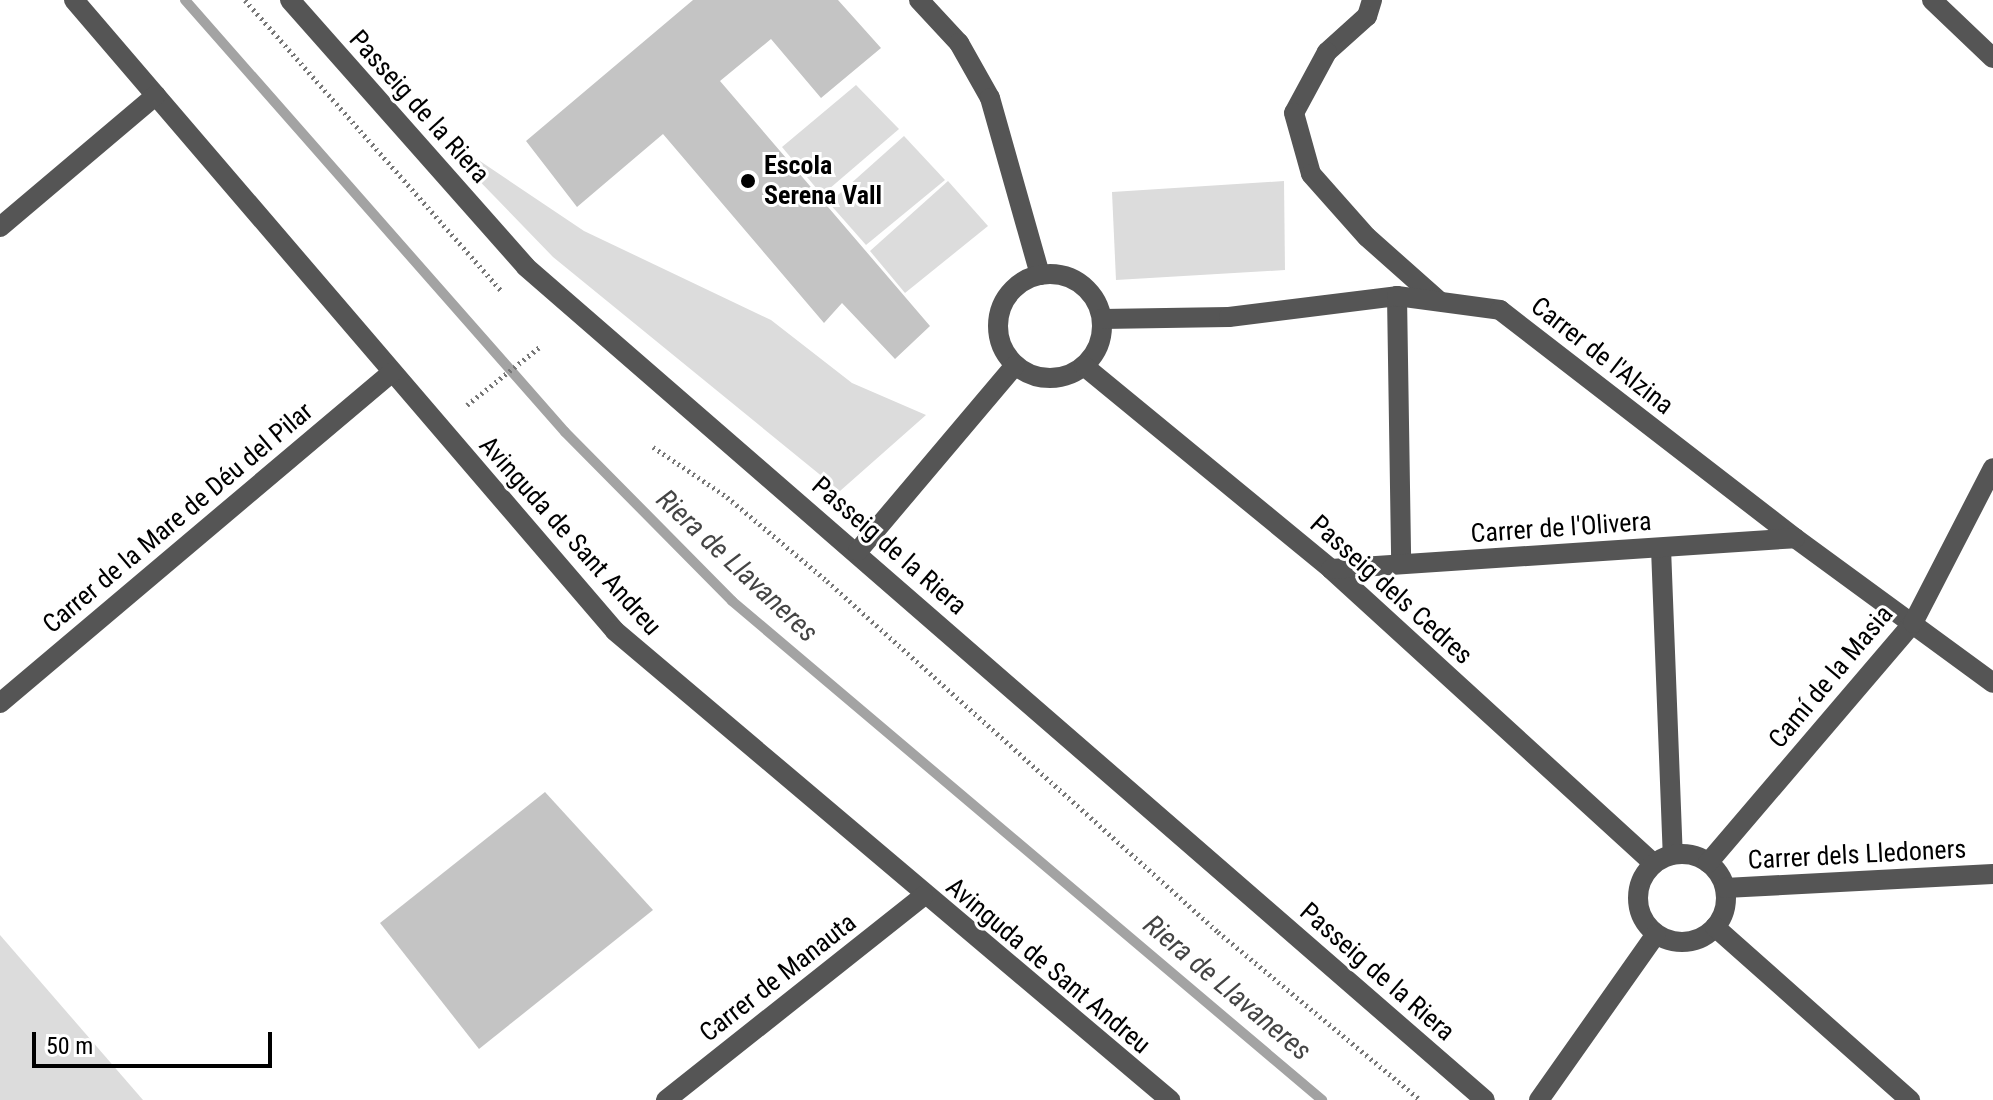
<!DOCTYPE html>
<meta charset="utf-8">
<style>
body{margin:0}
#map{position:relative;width:1993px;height:1100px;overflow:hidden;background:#fff;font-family:"Roboto Condensed",sans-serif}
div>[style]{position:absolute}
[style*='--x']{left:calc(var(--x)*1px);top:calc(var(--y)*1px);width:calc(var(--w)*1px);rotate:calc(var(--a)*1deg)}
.green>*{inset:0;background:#dcdcdc}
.stream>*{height:10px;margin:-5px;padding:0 5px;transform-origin:5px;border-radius:5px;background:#a3a3a3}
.building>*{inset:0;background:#c4c4c4}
.path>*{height:5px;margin-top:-2.5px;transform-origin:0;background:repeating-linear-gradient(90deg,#777 0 2px,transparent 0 6px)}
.minor>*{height:20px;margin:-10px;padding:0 10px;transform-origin:10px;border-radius:10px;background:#555}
.minor>.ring{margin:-10px;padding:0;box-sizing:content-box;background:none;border:20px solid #555;border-radius:50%}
.dots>*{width:22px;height:22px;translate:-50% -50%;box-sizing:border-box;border:4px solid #fff;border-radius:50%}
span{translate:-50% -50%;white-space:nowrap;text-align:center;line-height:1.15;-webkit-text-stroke:6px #fff;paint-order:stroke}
.street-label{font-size:26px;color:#000}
.poi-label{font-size:26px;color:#000;font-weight:700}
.left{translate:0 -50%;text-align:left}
.water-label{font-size:28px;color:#444;font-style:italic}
.scale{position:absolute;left:32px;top:1032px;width:240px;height:36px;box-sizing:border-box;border:4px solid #000;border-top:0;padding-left:10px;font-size:24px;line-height:28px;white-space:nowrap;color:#000;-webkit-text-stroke:6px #fff;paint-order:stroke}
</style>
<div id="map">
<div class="green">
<div style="clip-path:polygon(856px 85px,899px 129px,822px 195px,782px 147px)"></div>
<div style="clip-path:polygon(904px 136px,945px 180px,866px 245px,829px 203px)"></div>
<div style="clip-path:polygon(471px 155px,584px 231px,771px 320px,852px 383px,926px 415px,840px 491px,553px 257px,462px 163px)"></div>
<div style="clip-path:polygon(948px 181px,988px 226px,905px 293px,870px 251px)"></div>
<div style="clip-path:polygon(1284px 181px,1285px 270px,1116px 280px,1112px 192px)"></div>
<div style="clip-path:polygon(0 935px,143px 1100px,0 1100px)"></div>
</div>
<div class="stream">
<div style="--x:185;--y:0;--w:575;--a:48.66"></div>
<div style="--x:565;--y:432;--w:238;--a:45.3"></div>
<div style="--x:732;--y:601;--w:773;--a:40.22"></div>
</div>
<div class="building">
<div style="clip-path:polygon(693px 0,838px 0,881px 48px,821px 98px,771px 39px,720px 81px,930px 326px,895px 359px,842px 303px,824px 323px,663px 134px,577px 207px,526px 141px)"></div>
<div style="clip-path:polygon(545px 792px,653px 910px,479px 1049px,380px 923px)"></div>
</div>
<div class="path">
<div style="--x:245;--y:0;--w:387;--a:48.6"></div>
<div style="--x:467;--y:405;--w:95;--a:-38.6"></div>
<div style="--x:653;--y:447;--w:89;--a:34"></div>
<div style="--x:727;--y:497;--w:131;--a:40"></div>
<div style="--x:827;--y:581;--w:525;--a:41.91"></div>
<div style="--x:1218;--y:932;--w:263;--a:39.7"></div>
</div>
<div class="minor">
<div style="--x:74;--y:0;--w:831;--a:49.39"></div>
<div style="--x:615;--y:631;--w:727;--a:40.2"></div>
<div style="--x:290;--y:0;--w:356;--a:48.5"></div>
<div style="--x:526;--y:267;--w:1270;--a:40.98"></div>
<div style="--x:919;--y:0;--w:59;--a:47.1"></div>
<div style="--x:959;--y:43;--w:63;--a:60.6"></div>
<div style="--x:990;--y:98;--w:184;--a:74.2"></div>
<div style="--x:1372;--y:0;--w:17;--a:107"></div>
<div style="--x:1367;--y:16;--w:54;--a:138"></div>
<div style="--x:1327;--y:52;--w:69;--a:118.4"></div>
<div style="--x:1294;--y:113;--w:63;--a:74.4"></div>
<div style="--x:1311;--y:174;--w:84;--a:48.4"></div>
<div style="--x:1367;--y:237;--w:96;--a:41.6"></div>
<div style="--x:1932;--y:0;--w:84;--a:43.6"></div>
<div style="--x:0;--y:227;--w:204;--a:-40.2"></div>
<div class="ring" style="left:998px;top:274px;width:84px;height:84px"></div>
<div style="--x:1397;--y:296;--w:268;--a:89.1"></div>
<div style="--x:1102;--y:319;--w:127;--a:-0.9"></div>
<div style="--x:1229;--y:317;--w:169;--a:-7.1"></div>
<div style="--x:1397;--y:296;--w:104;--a:7.7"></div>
<div style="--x:1500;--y:310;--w:373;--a:37.7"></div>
<div style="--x:1795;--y:538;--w:245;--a:36.2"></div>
<div style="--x:1084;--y:366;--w:320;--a:39.4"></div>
<div style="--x:1331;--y:569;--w:437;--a:42.4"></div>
<div style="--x:1661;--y:548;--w:307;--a:87.8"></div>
<div style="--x:858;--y:551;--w:243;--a:-49.8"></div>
<div style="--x:1331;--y:569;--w:465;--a:-3.8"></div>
<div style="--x:0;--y:703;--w:512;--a:-40.16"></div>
<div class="ring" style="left:1638px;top:854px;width:68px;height:68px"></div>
<div style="--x:1708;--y:863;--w:316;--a:-49.5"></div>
<div style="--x:1913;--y:623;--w:174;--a:-62.7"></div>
<div style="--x:1725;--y:888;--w:268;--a:-3"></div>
<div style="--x:1715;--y:927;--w:261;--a:41.6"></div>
<div style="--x:666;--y:1100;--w:328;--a:-38.4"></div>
<div style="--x:1539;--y:1100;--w:203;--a:-54.8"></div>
</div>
<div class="dots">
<div style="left:748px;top:181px;background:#000"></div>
</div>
<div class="street-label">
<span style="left:419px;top:107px;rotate:48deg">Passeig de la Riera</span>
<span style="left:1602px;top:356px;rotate:38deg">Carrer de l'Alzina</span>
<span style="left:178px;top:518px;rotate:-40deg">Carrer de la Mare de Déu del Pilar</span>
<span style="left:1561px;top:528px;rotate:-4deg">Carrer de l'Olivera</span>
<span style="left:570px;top:536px;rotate:48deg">Avinguda de Sant Andreu</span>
<span style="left:889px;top:546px;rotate:41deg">Passeig de la Riera</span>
<span style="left:1391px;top:590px;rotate:42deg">Passeig dels Cedres</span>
<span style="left:1831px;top:677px;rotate:-50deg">Camí de la Masia</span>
<span style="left:1857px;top:855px;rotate:-3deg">Carrer dels Lledoners</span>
<span style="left:1048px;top:966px;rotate:40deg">Avinguda de Sant Andreu</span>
<span style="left:1377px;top:972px;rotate:41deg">Passeig de la Riera</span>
<span style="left:778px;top:978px;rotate:-38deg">Carrer de Manauta</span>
</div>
<div class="poi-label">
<span class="left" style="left:764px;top:181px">Escola<br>Serena Vall</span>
</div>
<div class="water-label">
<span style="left:737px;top:566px;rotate:43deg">Riera de Llavaneres</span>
<span style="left:1227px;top:988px;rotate:40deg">Riera de Llavaneres</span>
</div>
<div class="scale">50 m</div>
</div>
